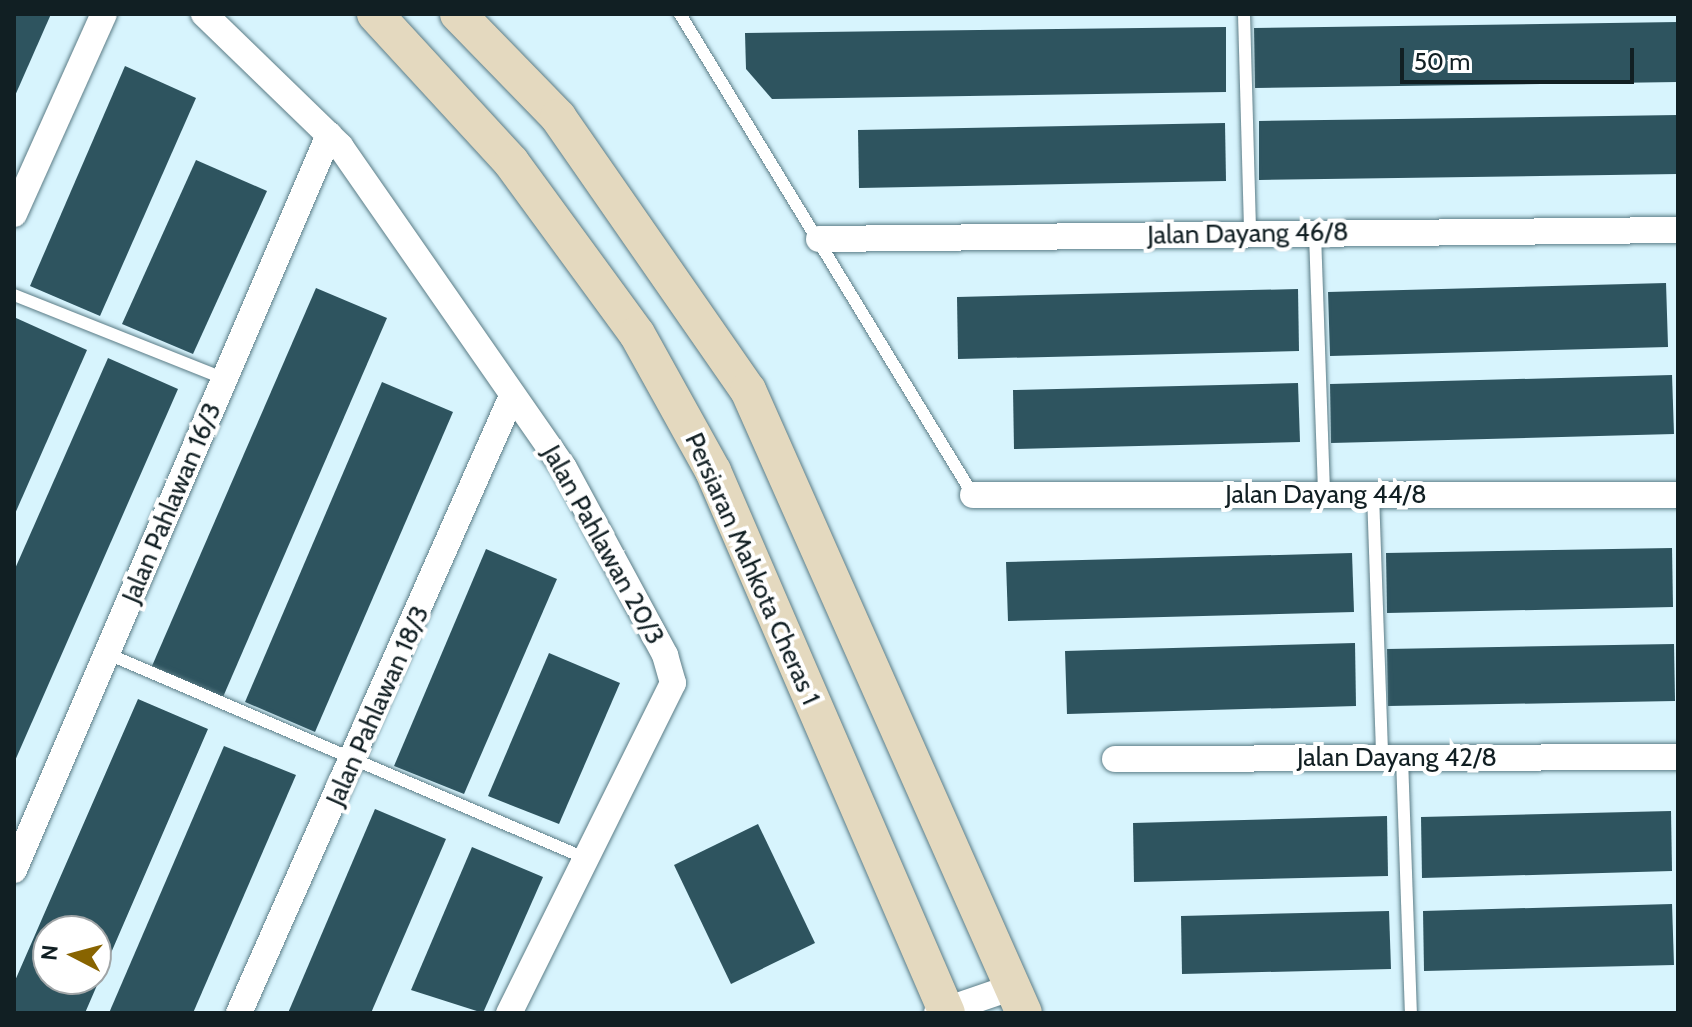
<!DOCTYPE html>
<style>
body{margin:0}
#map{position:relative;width:1692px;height:1027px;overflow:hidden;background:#d7f4fd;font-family:Cabin,sans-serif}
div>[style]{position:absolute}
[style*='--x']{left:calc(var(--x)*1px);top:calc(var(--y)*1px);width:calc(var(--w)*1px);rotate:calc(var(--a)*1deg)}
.building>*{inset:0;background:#2e545f}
.roads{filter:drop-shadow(0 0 2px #5b7c86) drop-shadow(0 0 2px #5b7c86)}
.lane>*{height:12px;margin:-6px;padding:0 6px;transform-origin:6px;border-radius:6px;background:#fff}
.street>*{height:26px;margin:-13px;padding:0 13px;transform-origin:13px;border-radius:13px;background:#fff}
.secondary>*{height:36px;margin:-18px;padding:0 18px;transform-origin:18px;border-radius:18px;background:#e4d9bf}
span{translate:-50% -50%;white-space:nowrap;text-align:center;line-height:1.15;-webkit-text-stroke:8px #fff;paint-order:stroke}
.street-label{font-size:26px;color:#111f23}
.frame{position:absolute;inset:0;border:16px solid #111f23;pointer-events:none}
.north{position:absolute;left:32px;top:915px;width:80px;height:80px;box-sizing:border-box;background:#fff;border:2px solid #a0a5a7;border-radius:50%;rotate:276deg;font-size:22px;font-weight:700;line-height:32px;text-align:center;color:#111f23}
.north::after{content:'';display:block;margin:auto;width:28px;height:36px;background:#886400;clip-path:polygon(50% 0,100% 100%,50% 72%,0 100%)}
.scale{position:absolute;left:1400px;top:48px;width:234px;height:36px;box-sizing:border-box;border:4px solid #111f23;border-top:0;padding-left:10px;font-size:24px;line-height:28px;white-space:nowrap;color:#111f23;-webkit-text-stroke:6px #fff;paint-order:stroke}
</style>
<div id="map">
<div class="building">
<div style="clip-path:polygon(14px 14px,51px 14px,14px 98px)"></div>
<div style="clip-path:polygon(1678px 22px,1678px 82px,1255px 88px,1254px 28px)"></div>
<div style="clip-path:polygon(1226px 27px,1226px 92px,772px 99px,746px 69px,745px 33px)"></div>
<div style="clip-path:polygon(125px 66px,196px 98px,100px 316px,30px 286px)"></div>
<div style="clip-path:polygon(1678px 115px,1678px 174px,1259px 180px,1259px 121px)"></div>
<div style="clip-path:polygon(1225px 123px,1226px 181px,859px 188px,858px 130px)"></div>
<div style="clip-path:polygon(196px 160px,267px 191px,193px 354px,122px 324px)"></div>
<div style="clip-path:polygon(1666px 283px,1668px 347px,1330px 356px,1328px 292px)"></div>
<div style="clip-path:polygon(316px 288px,387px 318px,223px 697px,152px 666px)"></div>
<div style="clip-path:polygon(1298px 289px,1299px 351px,958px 359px,957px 297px)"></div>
<div style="clip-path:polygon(16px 318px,87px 350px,14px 516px,14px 323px)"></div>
<div style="clip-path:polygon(108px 358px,178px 389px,14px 763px,14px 571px)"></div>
<div style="clip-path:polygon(1672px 375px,1674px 434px,1331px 443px,1330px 384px)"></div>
<div style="clip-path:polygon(382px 382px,453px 412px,315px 732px,245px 702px)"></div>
<div style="clip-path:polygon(1298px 383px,1300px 442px,1014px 449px,1013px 390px)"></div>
<div style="clip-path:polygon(1672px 548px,1673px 607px,1387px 613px,1386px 553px)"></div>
<div style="clip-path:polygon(486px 549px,557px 579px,464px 794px,394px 766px)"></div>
<div style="clip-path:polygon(1352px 553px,1354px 612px,1008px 621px,1006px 562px)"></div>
<div style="clip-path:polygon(1355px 643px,1356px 706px,1067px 714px,1065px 651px)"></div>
<div style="clip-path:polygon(1674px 644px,1675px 701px,1388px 706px,1387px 649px)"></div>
<div style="clip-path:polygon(549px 653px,620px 683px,559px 824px,488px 796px)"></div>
<div style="clip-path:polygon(evenodd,138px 699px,208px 729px,85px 1013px,14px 1013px,14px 983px,138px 699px,48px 931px,96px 931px,96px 979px,48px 979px,48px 931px)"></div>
<div style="clip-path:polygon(224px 746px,296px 775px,193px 1013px,109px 1013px)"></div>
<div style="clip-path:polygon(375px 809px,446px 839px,371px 1013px,288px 1013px)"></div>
<div style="clip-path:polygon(1671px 811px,1672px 871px,1422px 878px,1421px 817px)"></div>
<div style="clip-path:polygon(1387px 816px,1388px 876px,1134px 882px,1133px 823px)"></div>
<div style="clip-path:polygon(758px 824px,815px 943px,731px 984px,674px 865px)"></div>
<div style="clip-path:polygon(472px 847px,543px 877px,483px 1013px,411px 990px)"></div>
<div style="clip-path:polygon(1672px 904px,1674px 965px,1424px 971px,1423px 911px)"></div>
<div style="clip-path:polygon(1389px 911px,1391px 969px,1182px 974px,1181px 916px)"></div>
</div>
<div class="roads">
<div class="lane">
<div style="--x:680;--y:14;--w:563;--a:58.65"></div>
<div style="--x:1244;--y:14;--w:220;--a:88.4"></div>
<div style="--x:1315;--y:234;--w:260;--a:88"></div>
<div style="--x:14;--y:295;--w:227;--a:21.7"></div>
<div style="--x:1373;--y:494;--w:264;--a:88"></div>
<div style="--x:108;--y:654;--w:521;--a:23.17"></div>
<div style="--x:1402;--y:758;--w:255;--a:88"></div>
</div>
<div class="street">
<div style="--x:204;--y:14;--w:190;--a:44.1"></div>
<div style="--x:340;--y:146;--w:392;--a:55.2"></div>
<div style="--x:564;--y:468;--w:213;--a:61.6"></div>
<div style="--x:665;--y:655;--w:29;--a:74"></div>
<div style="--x:673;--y:683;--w:369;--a:116.4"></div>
<div style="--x:14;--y:214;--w:219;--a:-65.8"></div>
<div style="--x:819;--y:239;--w:859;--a:-0.6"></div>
<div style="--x:973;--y:495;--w:705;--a:0"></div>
<div style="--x:1115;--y:759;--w:563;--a:-0.2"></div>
<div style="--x:14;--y:870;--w:800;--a:-66.8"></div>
<div style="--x:239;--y:1013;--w:675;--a:-66.13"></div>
<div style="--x:937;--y:1013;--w:80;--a:-18.9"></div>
</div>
<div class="secondary">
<div style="--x:375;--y:14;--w:201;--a:47.4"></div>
<div style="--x:511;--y:162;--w:213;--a:53.8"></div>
<div style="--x:637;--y:334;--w:157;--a:61"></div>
<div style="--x:713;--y:471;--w:590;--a:66.65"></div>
<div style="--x:458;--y:14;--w:144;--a:45.8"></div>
<div style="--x:558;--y:117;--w:333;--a:55.2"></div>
<div style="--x:748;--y:390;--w:681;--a:66.11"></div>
</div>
</div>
<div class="street-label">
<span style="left:1248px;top:234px;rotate:-1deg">Jalan Dayang 46/8</span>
<span style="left:1326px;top:495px">Jalan Dayang 44/8</span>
<span style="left:172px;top:503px;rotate:-67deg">Jalan Pahlawan 16/3</span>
<span style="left:603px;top:545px;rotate:61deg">Jalan Pahlawan 20/3</span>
<span style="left:752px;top:569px;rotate:66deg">Persiaran Mahkota Cheras 1</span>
<span style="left:378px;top:706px;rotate:-66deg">Jalan Pahlawan 18/3</span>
<span style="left:1397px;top:758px">Jalan Dayang 42/8</span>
</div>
<div class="frame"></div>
<div class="north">N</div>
<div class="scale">50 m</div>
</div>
